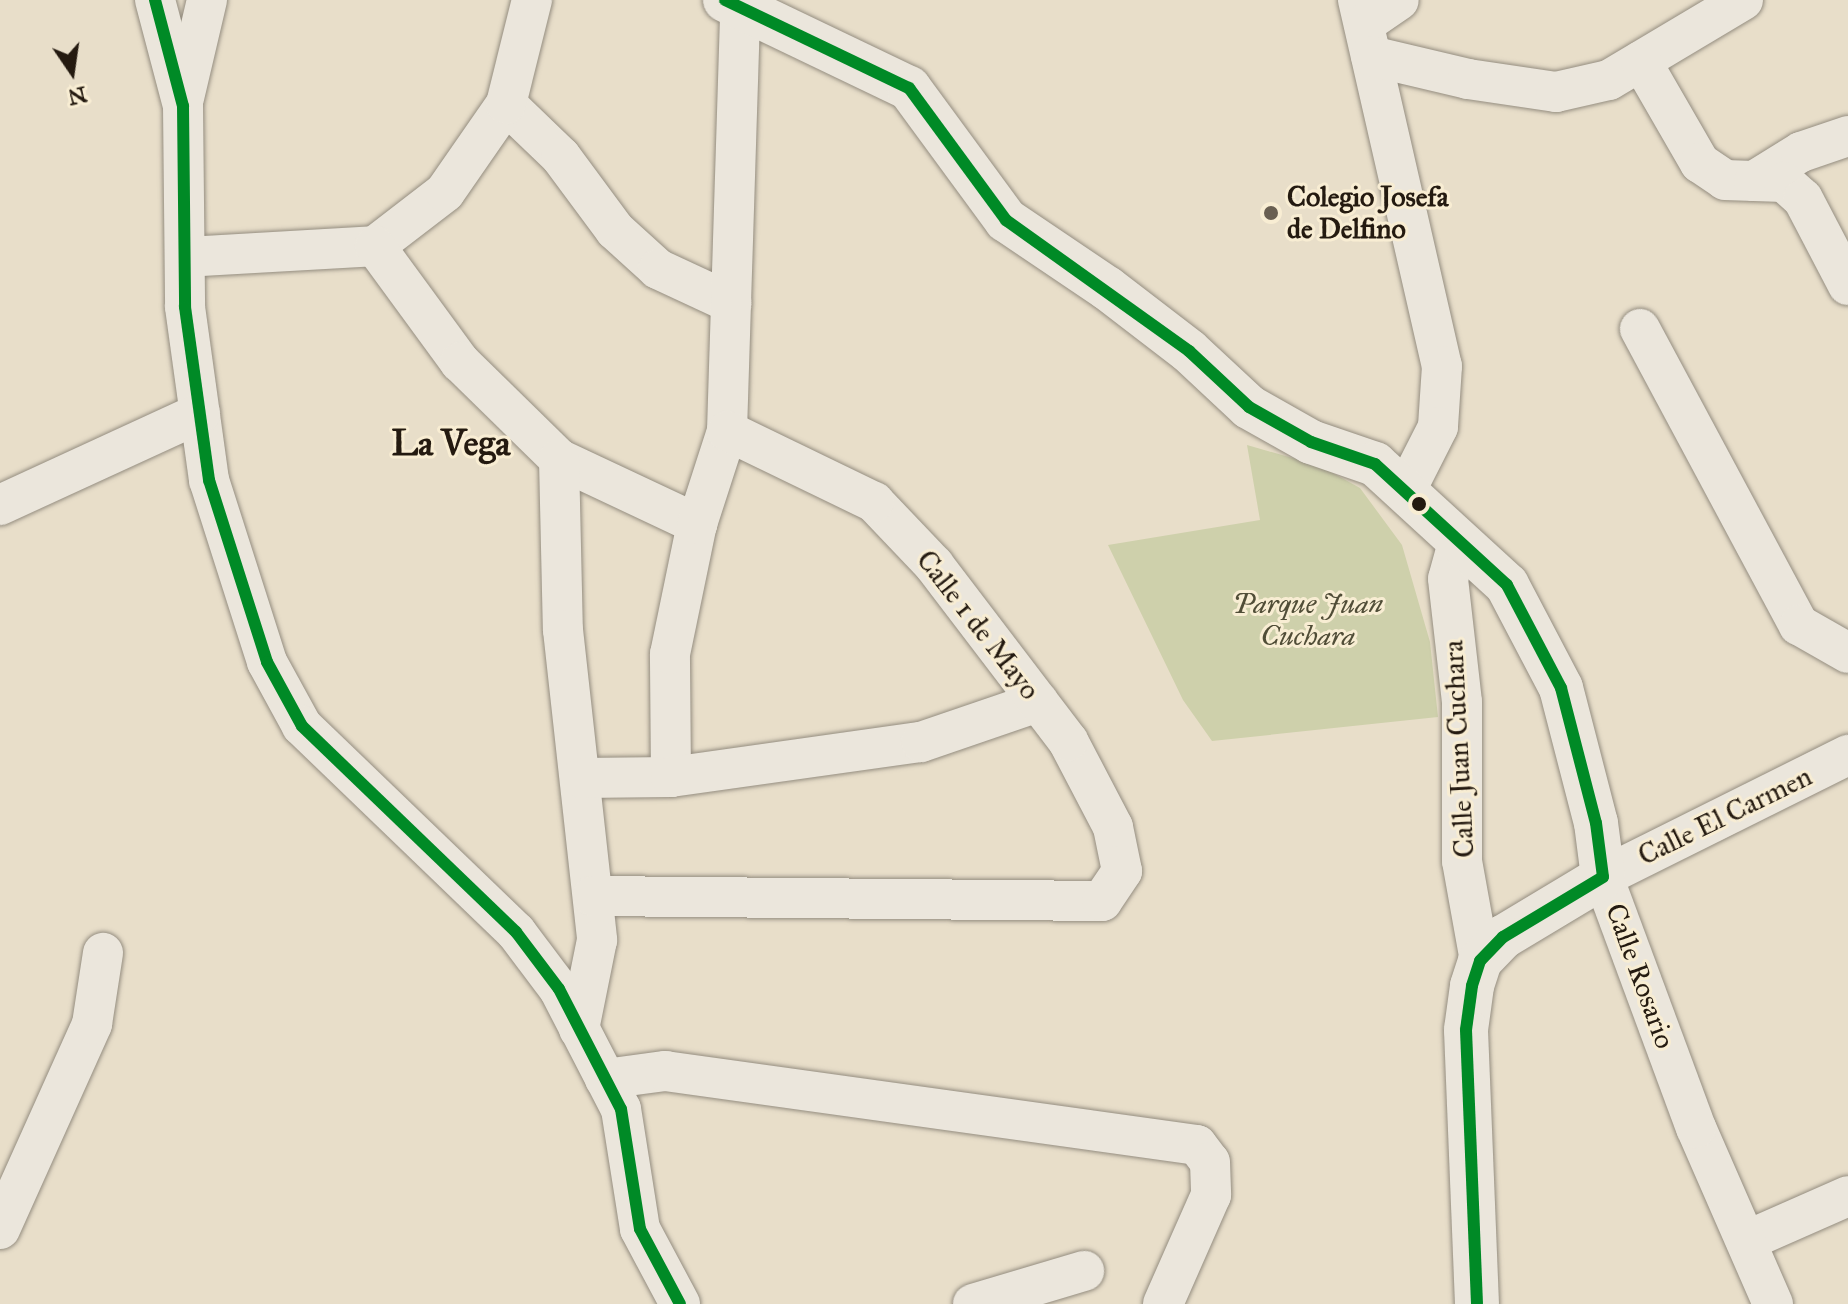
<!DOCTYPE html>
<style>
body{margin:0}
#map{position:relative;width:1848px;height:1304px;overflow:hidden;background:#e8dec9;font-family:"IM FELL Great Primer",serif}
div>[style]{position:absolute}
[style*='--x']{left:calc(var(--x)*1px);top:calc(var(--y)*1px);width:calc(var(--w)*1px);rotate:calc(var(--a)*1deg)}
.green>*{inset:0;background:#ced0ab}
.roads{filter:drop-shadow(0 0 2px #948d80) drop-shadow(0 0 2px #948d80)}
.minor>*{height:40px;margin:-20px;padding:0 20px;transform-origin:20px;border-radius:20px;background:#ebe6dc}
.tertiary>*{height:44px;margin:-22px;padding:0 22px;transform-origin:22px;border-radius:22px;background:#ebe6dc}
.bus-1>*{height:12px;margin:-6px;padding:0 6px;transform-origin:6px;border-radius:6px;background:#008a26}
.dots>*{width:22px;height:22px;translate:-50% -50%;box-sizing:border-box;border:4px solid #f8edd3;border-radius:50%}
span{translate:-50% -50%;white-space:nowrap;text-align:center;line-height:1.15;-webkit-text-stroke:6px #f8edd3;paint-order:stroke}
.poi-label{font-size:28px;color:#241a10;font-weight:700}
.left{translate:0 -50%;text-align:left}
.park-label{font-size:28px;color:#504d37;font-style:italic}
.street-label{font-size:28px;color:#241a10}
.district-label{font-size:36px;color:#241a10;font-weight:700}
.north{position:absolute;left:32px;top:32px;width:80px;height:80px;-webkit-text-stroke:6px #f8edd3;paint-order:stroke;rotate:167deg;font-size:22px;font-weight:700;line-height:32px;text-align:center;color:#241a10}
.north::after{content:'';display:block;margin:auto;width:28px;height:36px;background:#241a10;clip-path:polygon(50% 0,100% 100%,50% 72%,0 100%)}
</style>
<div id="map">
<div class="green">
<div style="clip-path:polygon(1247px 445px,1320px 466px,1360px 488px,1402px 545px,1430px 642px,1438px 717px,1212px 741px,1183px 700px,1108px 545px,1260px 520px)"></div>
</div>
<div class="roads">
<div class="minor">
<div style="--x:155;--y:0;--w:110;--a:75.2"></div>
<div style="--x:183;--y:106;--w:201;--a:89.4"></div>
<div style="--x:185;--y:307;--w:175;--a:82.1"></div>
<div style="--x:209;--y:480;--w:191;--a:72.3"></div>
<div style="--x:267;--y:662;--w:73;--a:61.3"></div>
<div style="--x:302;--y:726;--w:297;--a:43.9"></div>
<div style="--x:516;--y:932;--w:71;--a:53"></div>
<div style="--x:559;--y:989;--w:135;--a:62.7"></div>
<div style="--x:621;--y:1109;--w:121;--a:81"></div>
<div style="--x:640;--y:1229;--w:85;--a:61.9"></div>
<div style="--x:1358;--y:0;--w:376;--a:77.1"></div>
<div style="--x:1442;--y:366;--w:61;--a:93.8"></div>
<div style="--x:1438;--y:427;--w:71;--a:116.9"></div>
<div style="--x:1364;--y:24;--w:42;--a:-34.4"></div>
<div style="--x:1371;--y:56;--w:100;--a:13.3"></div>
<div style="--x:1468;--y:79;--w:89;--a:8.4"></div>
<div style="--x:1556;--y:92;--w:54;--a:-12.8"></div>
<div style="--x:1609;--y:80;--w:156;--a:-30.8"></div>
<div style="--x:1641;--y:61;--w:118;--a:60"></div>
<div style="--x:1700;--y:163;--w:30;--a:34"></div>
<div style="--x:1725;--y:180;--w:29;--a:2"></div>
<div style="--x:1754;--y:181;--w:55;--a:-31.7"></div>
<div style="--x:1801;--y:152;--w:50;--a:-18.8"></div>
<div style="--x:184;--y:98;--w:101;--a:-76.8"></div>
<div style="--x:506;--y:104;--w:76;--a:43.9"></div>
<div style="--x:561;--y:157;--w:91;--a:53.5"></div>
<div style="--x:615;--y:230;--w:58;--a:42.2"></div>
<div style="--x:658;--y:269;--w:81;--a:25"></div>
<div style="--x:1754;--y:181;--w:30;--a:2"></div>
<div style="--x:1784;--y:182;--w:25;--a:42"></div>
<div style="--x:1803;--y:199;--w:97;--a:62.4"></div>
<div style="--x:375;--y:246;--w:88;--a:-37.6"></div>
<div style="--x:445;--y:192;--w:107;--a:-55.3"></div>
<div style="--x:506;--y:104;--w:107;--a:-76"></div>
<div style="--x:186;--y:257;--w:189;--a:-3.3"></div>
<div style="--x:375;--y:246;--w:144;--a:53.8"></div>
<div style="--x:460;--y:362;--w:139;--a:44.4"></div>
<div style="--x:559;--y:459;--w:153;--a:25.2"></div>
<div style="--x:1640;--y:329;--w:336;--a:61.8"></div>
<div style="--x:1799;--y:625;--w:56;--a:29.7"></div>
<div style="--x:559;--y:459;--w:171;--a:88.7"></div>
<div style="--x:563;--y:630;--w:312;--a:83.7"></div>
<div style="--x:597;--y:940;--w:91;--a:101.4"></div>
<div style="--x:0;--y:505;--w:220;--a:-24.7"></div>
<div style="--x:1459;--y:539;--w:41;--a:105.4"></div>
<div style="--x:1448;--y:579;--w:124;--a:83.5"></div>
<div style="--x:1462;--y:702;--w:159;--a:90"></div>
<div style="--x:1462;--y:861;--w:102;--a:79.8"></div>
<div style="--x:671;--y:777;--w:123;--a:-90.5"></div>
<div style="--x:670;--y:654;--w:133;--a:-78.3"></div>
<div style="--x:697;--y:524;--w:98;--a:-72.1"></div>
<div style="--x:727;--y:431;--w:424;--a:-88.2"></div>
<div style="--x:581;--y:778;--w:90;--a:-0.6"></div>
<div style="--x:671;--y:777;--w:252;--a:-8"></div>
<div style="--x:921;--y:742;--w:124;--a:-18.9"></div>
<div style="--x:593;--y:896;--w:509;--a:0.56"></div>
<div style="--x:1102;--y:901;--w:36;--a:-56"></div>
<div style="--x:1122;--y:871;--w:45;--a:-101.6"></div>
<div style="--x:1113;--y:827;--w:97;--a:-117.6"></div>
<div style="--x:1068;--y:741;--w:221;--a:-127.3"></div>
<div style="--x:934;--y:565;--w:87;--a:-133.6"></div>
<div style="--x:874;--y:502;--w:163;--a:-154.2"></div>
<div style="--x:605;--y:1079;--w:61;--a:-7.6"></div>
<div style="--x:665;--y:1071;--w:537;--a:7.92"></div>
<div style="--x:1197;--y:1145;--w:21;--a:53"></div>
<div style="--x:1210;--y:1162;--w:33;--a:88"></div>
<div style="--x:1211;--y:1195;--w:119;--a:113.8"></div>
<div style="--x:0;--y:1229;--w:225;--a:-65.8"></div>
<div style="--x:92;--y:1024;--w:72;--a:-81.2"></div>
<div style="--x:1746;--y:1241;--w:111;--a:-23.8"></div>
<div style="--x:973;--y:1304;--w:116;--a:-16.6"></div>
<div style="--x:1773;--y:1304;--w:192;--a:-113.6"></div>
<div style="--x:1696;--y:1128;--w:268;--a:-110.3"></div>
<div style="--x:1603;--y:877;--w:274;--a:-26.5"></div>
</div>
<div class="tertiary">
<div style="--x:725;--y:0;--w:204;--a:25.6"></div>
<div style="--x:909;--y:88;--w:164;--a:53.7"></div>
<div style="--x:1006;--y:220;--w:122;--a:34"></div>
<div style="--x:1107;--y:288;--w:103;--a:37.5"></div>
<div style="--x:1189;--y:351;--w:82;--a:43"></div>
<div style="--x:1249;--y:407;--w:71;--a:29.4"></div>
<div style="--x:1311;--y:442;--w:68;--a:19"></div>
<div style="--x:1375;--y:464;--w:179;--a:42.5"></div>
<div style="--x:1507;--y:585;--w:116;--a:62.3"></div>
<div style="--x:1561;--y:688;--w:139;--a:75.5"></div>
<div style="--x:1596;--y:823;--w:54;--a:82.6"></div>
<div style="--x:1603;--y:877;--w:117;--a:149"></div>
<div style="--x:1503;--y:937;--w:33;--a:134"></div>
<div style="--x:1480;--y:961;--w:26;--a:108"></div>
<div style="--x:1472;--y:986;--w:44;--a:97.8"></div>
<div style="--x:1466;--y:1030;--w:274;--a:87.7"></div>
</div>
</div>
<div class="bus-1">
<div style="--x:155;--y:0;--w:110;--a:75.2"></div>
<div style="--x:183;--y:106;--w:201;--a:89.4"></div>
<div style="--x:185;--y:307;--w:175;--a:82.1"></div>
<div style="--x:209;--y:480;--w:191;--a:72.3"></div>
<div style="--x:267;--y:662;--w:73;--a:61.3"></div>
<div style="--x:302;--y:726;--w:297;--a:43.9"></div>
<div style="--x:516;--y:932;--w:71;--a:53"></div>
<div style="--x:559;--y:989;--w:135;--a:62.7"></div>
<div style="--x:621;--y:1109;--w:121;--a:81"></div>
<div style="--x:640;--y:1229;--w:85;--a:61.9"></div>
<div style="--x:725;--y:0;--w:204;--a:25.6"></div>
<div style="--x:909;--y:88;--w:164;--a:53.7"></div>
<div style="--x:1006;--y:220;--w:225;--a:35.6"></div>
<div style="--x:1189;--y:351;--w:82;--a:43"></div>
<div style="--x:1249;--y:407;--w:71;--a:29.4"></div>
<div style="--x:1311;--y:442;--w:68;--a:19"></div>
<div style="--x:1375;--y:464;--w:179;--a:42.5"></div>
<div style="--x:1507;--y:585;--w:116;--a:62.3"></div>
<div style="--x:1561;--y:688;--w:139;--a:75.5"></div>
<div style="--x:1596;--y:823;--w:54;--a:82.6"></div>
<div style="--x:1603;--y:877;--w:117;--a:149"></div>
<div style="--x:1503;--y:937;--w:33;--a:134"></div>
<div style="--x:1480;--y:961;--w:26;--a:108"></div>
<div style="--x:1472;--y:986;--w:44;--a:97.8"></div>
<div style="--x:1466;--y:1030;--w:274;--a:87.7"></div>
</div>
<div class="dots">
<div style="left:1271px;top:213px;background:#695f51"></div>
<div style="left:1419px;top:504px;background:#241a10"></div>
</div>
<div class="poi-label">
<span class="left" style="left:1287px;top:213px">Colegio Josefa<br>de Delfino</span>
</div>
<div class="park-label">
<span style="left:1308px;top:620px">Parque Juan<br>Cuchara</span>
</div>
<div class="street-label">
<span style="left:978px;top:625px;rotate:52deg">Calle 1 de Mayo</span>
<span style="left:1459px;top:749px;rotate:-93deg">Calle Juan Cuchara</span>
<span style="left:1725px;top:816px;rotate:-26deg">Calle El Carmen</span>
<span style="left:1640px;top:976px;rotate:70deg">Calle Rosario</span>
</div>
<div class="district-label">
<span style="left:451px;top:444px">La Vega</span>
</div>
<div class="north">N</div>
</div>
